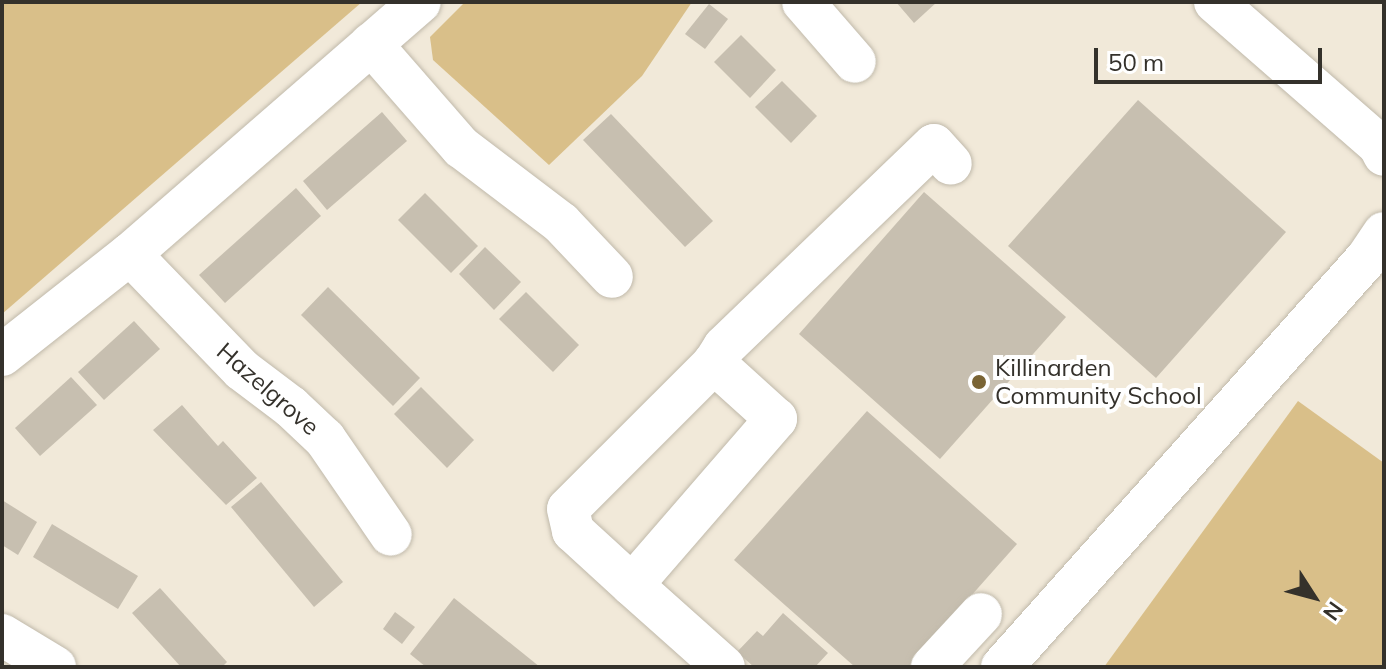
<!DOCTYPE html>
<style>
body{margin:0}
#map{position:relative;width:1386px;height:669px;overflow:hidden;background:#f1e9d9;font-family:Mulish,sans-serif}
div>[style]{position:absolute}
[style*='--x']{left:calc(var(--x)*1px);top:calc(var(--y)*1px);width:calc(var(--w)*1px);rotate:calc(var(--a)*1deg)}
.green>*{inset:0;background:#d9bf89}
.building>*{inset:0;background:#c7bfb0}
.roads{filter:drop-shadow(0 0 2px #c0b9aa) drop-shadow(0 0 2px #c0b9aa)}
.minor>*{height:42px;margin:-21px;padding:0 21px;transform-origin:21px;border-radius:21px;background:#fff}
.dots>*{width:22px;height:22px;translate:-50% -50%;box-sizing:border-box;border:4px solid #fff;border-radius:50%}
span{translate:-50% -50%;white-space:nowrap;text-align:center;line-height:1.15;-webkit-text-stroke:8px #fff;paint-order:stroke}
.poi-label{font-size:24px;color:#34312b}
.left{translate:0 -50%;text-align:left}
.street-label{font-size:24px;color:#34312b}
.frame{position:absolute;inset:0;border:4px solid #34312b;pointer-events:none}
.north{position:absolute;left:1274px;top:557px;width:80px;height:80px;-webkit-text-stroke:6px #fff;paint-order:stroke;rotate:126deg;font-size:22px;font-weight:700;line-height:32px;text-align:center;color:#34312b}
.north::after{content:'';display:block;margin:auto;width:28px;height:36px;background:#34312b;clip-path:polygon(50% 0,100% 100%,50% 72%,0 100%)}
.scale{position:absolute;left:1094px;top:48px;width:228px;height:36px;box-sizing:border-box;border:4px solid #34312b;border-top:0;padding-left:10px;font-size:24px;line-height:28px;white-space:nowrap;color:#34312b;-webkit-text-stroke:6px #fff;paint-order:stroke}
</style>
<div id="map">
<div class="green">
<div style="clip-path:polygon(2px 2px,362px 2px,2px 314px)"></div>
<div style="clip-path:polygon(465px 2px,692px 2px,642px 76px,549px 165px,433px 60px,430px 37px)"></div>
<div style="clip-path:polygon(1298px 401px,1384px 463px,1384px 667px,1104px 667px)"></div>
</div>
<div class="building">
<div style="clip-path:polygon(896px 2px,937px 2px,914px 23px)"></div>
<div style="clip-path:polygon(709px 4px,728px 19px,705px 49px,685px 34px)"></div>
<div style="clip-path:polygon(741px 35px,776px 70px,750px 98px,714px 62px)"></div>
<div style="clip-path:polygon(782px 81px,817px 116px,791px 143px,755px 107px)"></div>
<div style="clip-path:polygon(1138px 100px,1286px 232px,1156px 378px,1008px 246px)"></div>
<div style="clip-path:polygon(382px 112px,407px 141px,327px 210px,303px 181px)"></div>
<div style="clip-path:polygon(611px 114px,713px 221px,685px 247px,583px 140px)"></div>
<div style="clip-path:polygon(296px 188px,321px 216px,225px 303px,199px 275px)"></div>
<div style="clip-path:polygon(924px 192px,1066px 317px,940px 459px,799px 334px)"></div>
<div style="clip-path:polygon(425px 193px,478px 246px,451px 273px,398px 220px)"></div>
<div style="clip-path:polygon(485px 247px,521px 282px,494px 310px,459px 274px)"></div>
<div style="clip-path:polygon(328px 287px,420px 378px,393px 406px,301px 315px)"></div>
<div style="clip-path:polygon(526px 292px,579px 345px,553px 372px,499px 319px)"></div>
<div style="clip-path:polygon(134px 321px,160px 349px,104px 400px,78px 372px)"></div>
<div style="clip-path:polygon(71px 377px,97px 405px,40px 456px,15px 428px)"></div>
<div style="clip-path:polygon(421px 387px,474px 440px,447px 468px,394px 414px)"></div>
<div style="clip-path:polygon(182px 405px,218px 446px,223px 441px,257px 478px,226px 505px,153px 430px)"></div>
<div style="clip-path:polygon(867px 411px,1017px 544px,908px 667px,855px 667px,734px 560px)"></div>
<div style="clip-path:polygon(261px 482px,343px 582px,314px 607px,231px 507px)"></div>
<div style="clip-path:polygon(2px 500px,37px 522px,18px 555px,2px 545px)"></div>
<div style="clip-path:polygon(52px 524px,138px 576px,118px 609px,33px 557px)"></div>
<div style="clip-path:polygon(160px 588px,227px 662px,222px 667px,181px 667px,132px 613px)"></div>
<div style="clip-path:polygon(454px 598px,540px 667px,426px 667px,410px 654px)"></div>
<div style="clip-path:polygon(395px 612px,415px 627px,402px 644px,383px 629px)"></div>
<div style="clip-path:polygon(783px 613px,828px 653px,815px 667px,754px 667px,737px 652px,757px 631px,763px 636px)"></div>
</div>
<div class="roads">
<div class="minor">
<div style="--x:803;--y:2;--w:79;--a:49.1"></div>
<div style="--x:1215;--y:2;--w:218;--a:41.1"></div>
<div style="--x:1379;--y:145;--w:11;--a:63"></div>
<div style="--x:371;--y:44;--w:137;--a:48.9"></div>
<div style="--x:461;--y:147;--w:126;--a:37.2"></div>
<div style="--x:561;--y:223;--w:74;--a:46.6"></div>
<div style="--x:130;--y:254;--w:161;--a:46"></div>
<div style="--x:242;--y:370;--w:61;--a:37.1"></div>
<div style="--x:291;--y:407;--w:47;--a:43.3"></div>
<div style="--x:325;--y:439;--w:116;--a:55.5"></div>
<div style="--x:2;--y:355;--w:163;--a:-38.3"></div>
<div style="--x:130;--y:254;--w:384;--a:-41"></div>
<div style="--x:714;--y:363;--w:19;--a:-58"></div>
<div style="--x:724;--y:347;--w:291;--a:-43.9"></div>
<div style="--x:934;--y:145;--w:25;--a:48"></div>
<div style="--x:632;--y:585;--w:220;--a:-49.1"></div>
<div style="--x:776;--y:419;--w:84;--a:-137.9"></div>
<div style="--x:714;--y:363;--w:206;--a:135"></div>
<div style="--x:568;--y:509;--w:23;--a:77"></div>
<div style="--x:573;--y:531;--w:80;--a:42.5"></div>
<div style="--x:632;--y:585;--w:123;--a:41.7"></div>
<div style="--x:2;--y:635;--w:62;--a:31.1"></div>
<div style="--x:932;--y:667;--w:72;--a:-47.2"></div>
<div style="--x:1002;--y:667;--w:548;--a:-48.25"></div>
<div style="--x:1367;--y:258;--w:30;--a:-56"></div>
</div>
</div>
<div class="dots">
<div style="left:979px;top:382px;background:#7a6434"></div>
</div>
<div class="poi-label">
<span class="left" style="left:995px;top:382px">Killinarden<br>Community School</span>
</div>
<div class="street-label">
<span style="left:268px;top:389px;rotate:41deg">Hazelgrove</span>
</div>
<div class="frame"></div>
<div class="north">N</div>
<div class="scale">50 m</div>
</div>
